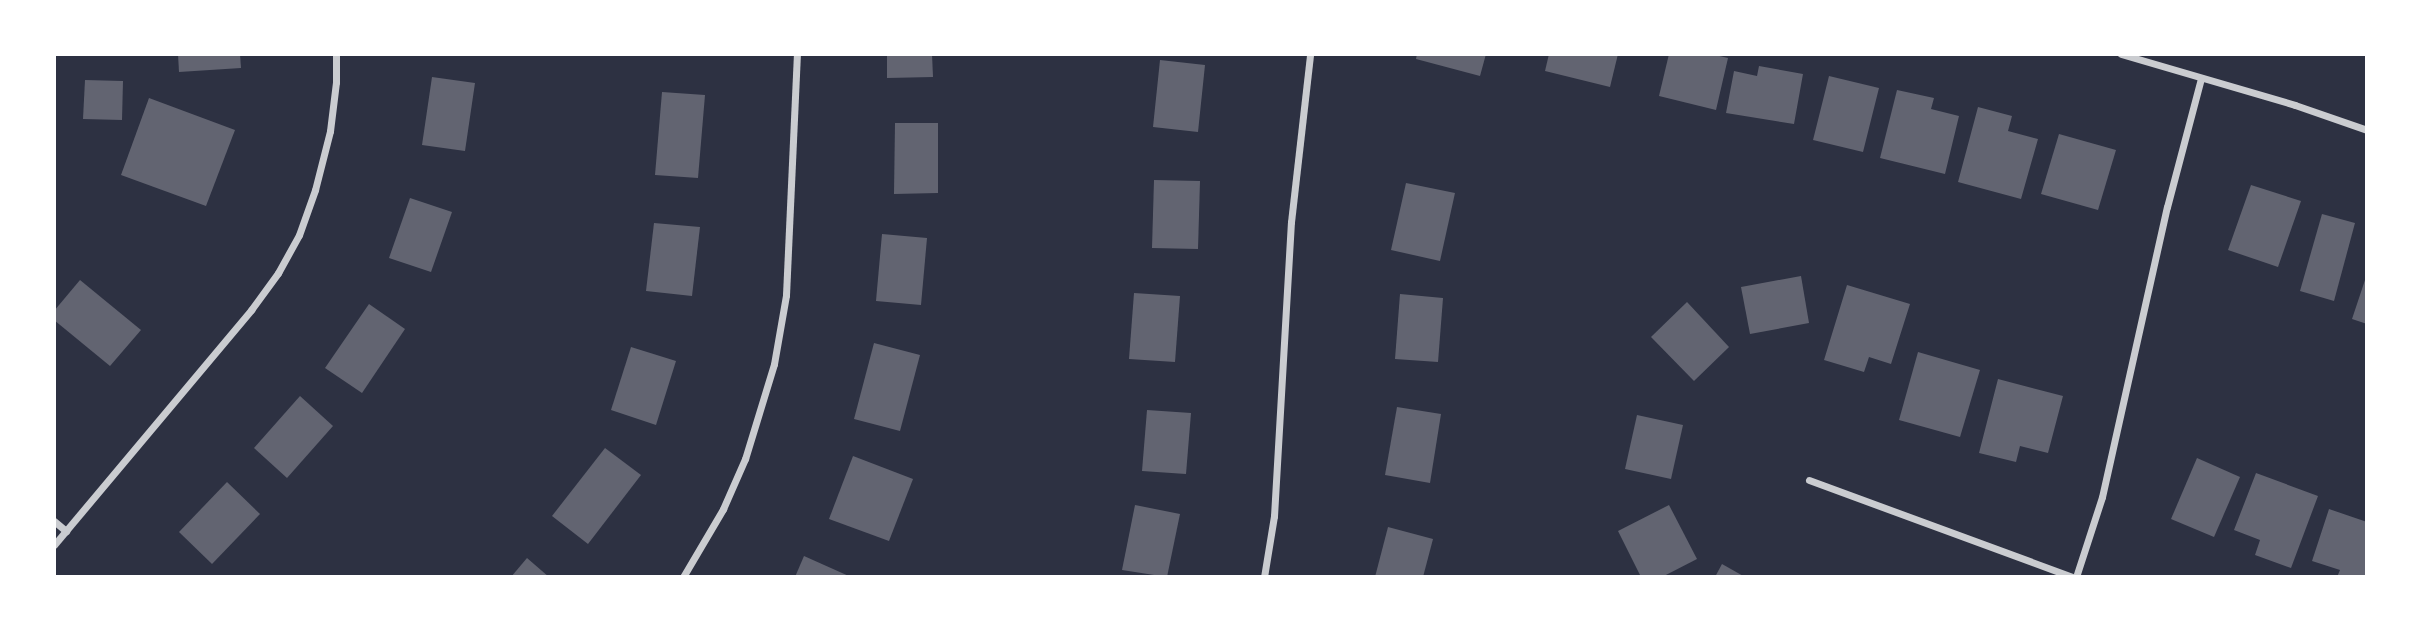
<!DOCTYPE html>
<style>
body{margin:0}
#map{position:relative;width:2421px;height:631px;overflow:hidden;background:#2d3142;font-family:Lato,sans-serif}
div>[style]{position:absolute}
[style*='--x']{left:calc(var(--x)*1px);top:calc(var(--y)*1px);width:calc(var(--w)*1px);rotate:calc(var(--a)*1deg)}
.building>*{inset:0;background:#626471}
.minor>*{height:7px;margin:-3.5px;padding:0 3.5px;transform-origin:3.5px;border-radius:3.5px;background:#caccd0}
span{translate:-50% -50%;white-space:nowrap;text-align:center;line-height:1.15;-webkit-text-stroke:5px #fff;paint-order:stroke}
.frame{position:absolute;inset:0;border:56px solid #fff;pointer-events:none}
</style>
<div id="map">
<div class="building">
<div style="clip-path:polygon(178px 54px,240px 54px,241px 68px,179px 72px)"></div>
<div style="clip-path:polygon(887px 54px,932px 54px,933px 77px,887px 78px)"></div>
<div style="clip-path:polygon(1417px 54px,1486px 54px,1480px 76px,1416px 59px)"></div>
<div style="clip-path:polygon(1549px 54px,1618px 54px,1610px 87px,1545px 71px)"></div>
<div style="clip-path:polygon(1669px 54px,1711px 54px,1728px 58px,1716px 110px,1659px 96px)"></div>
<div style="clip-path:polygon(1160px 60px,1205px 65px,1198px 132px,1153px 127px)"></div>
<div style="clip-path:polygon(1759px 66px,1803px 74px,1794px 124px,1726px 113px,1734px 71px,1757px 76px)"></div>
<div style="clip-path:polygon(1829px 76px,1879px 88px,1863px 152px,1813px 140px)"></div>
<div style="clip-path:polygon(432px 77px,475px 83px,465px 151px,422px 145px)"></div>
<div style="clip-path:polygon(85px 80px,123px 81px,122px 120px,83px 119px)"></div>
<div style="clip-path:polygon(1897px 90px,1934px 98px,1931px 109px,1959px 116px,1945px 174px,1880px 158px)"></div>
<div style="clip-path:polygon(662px 92px,705px 95px,698px 178px,655px 175px)"></div>
<div style="clip-path:polygon(149px 98px,235px 130px,206px 206px,121px 175px)"></div>
<div style="clip-path:polygon(1978px 107px,2012px 116px,2008px 131px,2038px 139px,2021px 199px,1958px 182px)"></div>
<div style="clip-path:polygon(895px 123px,938px 123px,938px 193px,894px 194px)"></div>
<div style="clip-path:polygon(2059px 134px,2116px 150px,2098px 210px,2041px 194px)"></div>
<div style="clip-path:polygon(1154px 180px,1200px 181px,1198px 249px,1152px 248px)"></div>
<div style="clip-path:polygon(1406px 183px,1455px 193px,1440px 261px,1391px 250px)"></div>
<div style="clip-path:polygon(2251px 185px,2301px 201px,2278px 267px,2228px 250px)"></div>
<div style="clip-path:polygon(410px 198px,452px 212px,431px 272px,389px 258px)"></div>
<div style="clip-path:polygon(2322px 214px,2355px 223px,2334px 301px,2300px 291px)"></div>
<div style="clip-path:polygon(654px 223px,700px 227px,692px 296px,646px 291px)"></div>
<div style="clip-path:polygon(882px 234px,927px 238px,921px 305px,876px 301px)"></div>
<div style="clip-path:polygon(1801px 276px,1809px 323px,1750px 334px,1741px 287px)"></div>
<div style="clip-path:polygon(2366px 277px,2367px 277px,2367px 324px,2352px 319px)"></div>
<div style="clip-path:polygon(80px 280px,141px 330px,110px 366px,54px 320px,54px 311px)"></div>
<div style="clip-path:polygon(1847px 285px,1910px 304px,1891px 364px,1869px 357px,1864px 372px,1824px 360px)"></div>
<div style="clip-path:polygon(1134px 293px,1180px 296px,1175px 362px,1129px 359px)"></div>
<div style="clip-path:polygon(1400px 294px,1443px 298px,1438px 362px,1395px 359px)"></div>
<div style="clip-path:polygon(1687px 302px,1729px 347px,1694px 381px,1651px 337px)"></div>
<div style="clip-path:polygon(369px 304px,405px 329px,362px 393px,325px 368px)"></div>
<div style="clip-path:polygon(874px 343px,920px 355px,900px 431px,854px 419px)"></div>
<div style="clip-path:polygon(631px 347px,676px 361px,656px 425px,611px 410px)"></div>
<div style="clip-path:polygon(1918px 352px,1980px 370px,1960px 437px,1899px 420px)"></div>
<div style="clip-path:polygon(1998px 379px,2063px 396px,2048px 453px,2020px 446px,2016px 462px,1979px 453px)"></div>
<div style="clip-path:polygon(300px 396px,333px 426px,287px 478px,254px 448px)"></div>
<div style="clip-path:polygon(1397px 407px,1441px 414px,1430px 483px,1385px 475px)"></div>
<div style="clip-path:polygon(1147px 410px,1191px 413px,1186px 474px,1142px 471px)"></div>
<div style="clip-path:polygon(1637px 415px,1683px 425px,1671px 479px,1625px 469px)"></div>
<div style="clip-path:polygon(605px 448px,641px 475px,588px 544px,552px 516px)"></div>
<div style="clip-path:polygon(853px 456px,913px 479px,889px 541px,829px 519px)"></div>
<div style="clip-path:polygon(2197px 458px,2240px 477px,2214px 537px,2171px 519px)"></div>
<div style="clip-path:polygon(2256px 473px,2318px 496px,2291px 568px,2255px 555px,2260px 540px,2234px 530px)"></div>
<div style="clip-path:polygon(227px 482px,260px 514px,212px 564px,179px 532px)"></div>
<div style="clip-path:polygon(1135px 505px,1180px 514px,1167px 577px,1122px 570px)"></div>
<div style="clip-path:polygon(1669px 505px,1697px 559px,1662px 577px,1641px 577px,1618px 531px)"></div>
<div style="clip-path:polygon(2329px 509px,2367px 522px,2367px 577px,2337px 577px,2340px 570px,2312px 561px)"></div>
<div style="clip-path:polygon(1388px 527px,1433px 539px,1423px 577px,1375px 577px)"></div>
<div style="clip-path:polygon(804px 556px,851px 577px,795px 577px)"></div>
<div style="clip-path:polygon(527px 558px,549px 577px,511px 577px)"></div>
<div style="clip-path:polygon(1722px 564px,1745px 577px,1715px 577px)"></div>
</div>
<div class="minor">
<div style="--x:2121;--y:54;--w:181;--a:16.3"></div>
<div style="--x:2295;--y:105;--w:76;--a:19.1"></div>
<div style="--x:1809;--y:480;--w:280;--a:20.2"></div>
<div style="--x:54;--y:521;--w:16;--a:40"></div>
<div style="--x:54;--y:545;--w:307;--a:-50"></div>
<div style="--x:251;--y:310;--w:46;--a:-53.9"></div>
<div style="--x:278;--y:273;--w:43;--a:-61.1"></div>
<div style="--x:299;--y:235;--w:48;--a:-70.4"></div>
<div style="--x:315;--y:190;--w:61;--a:-75.7"></div>
<div style="--x:330;--y:131;--w:49;--a:-83"></div>
<div style="--x:336;--y:82;--w:28;--a:-90"></div>
<div style="--x:683;--y:577;--w:79;--a:-59.5"></div>
<div style="--x:723;--y:509;--w:55;--a:-66.3"></div>
<div style="--x:745;--y:459;--w:99;--a:-73"></div>
<div style="--x:774;--y:364;--w:70;--a:-80.1"></div>
<div style="--x:786;--y:295;--w:241;--a:-87.4"></div>
<div style="--x:1264;--y:577;--w:62;--a:-80.7"></div>
<div style="--x:1274;--y:516;--w:294;--a:-86.7"></div>
<div style="--x:1291;--y:222;--w:169;--a:-83.5"></div>
<div style="--x:2076;--y:577;--w:84;--a:-72"></div>
<div style="--x:2102;--y:497;--w:297;--a:-77.4"></div>
<div style="--x:2167;--y:207;--w:133;--a:-75.2"></div>
</div>
<div class="frame"></div>
</div>
